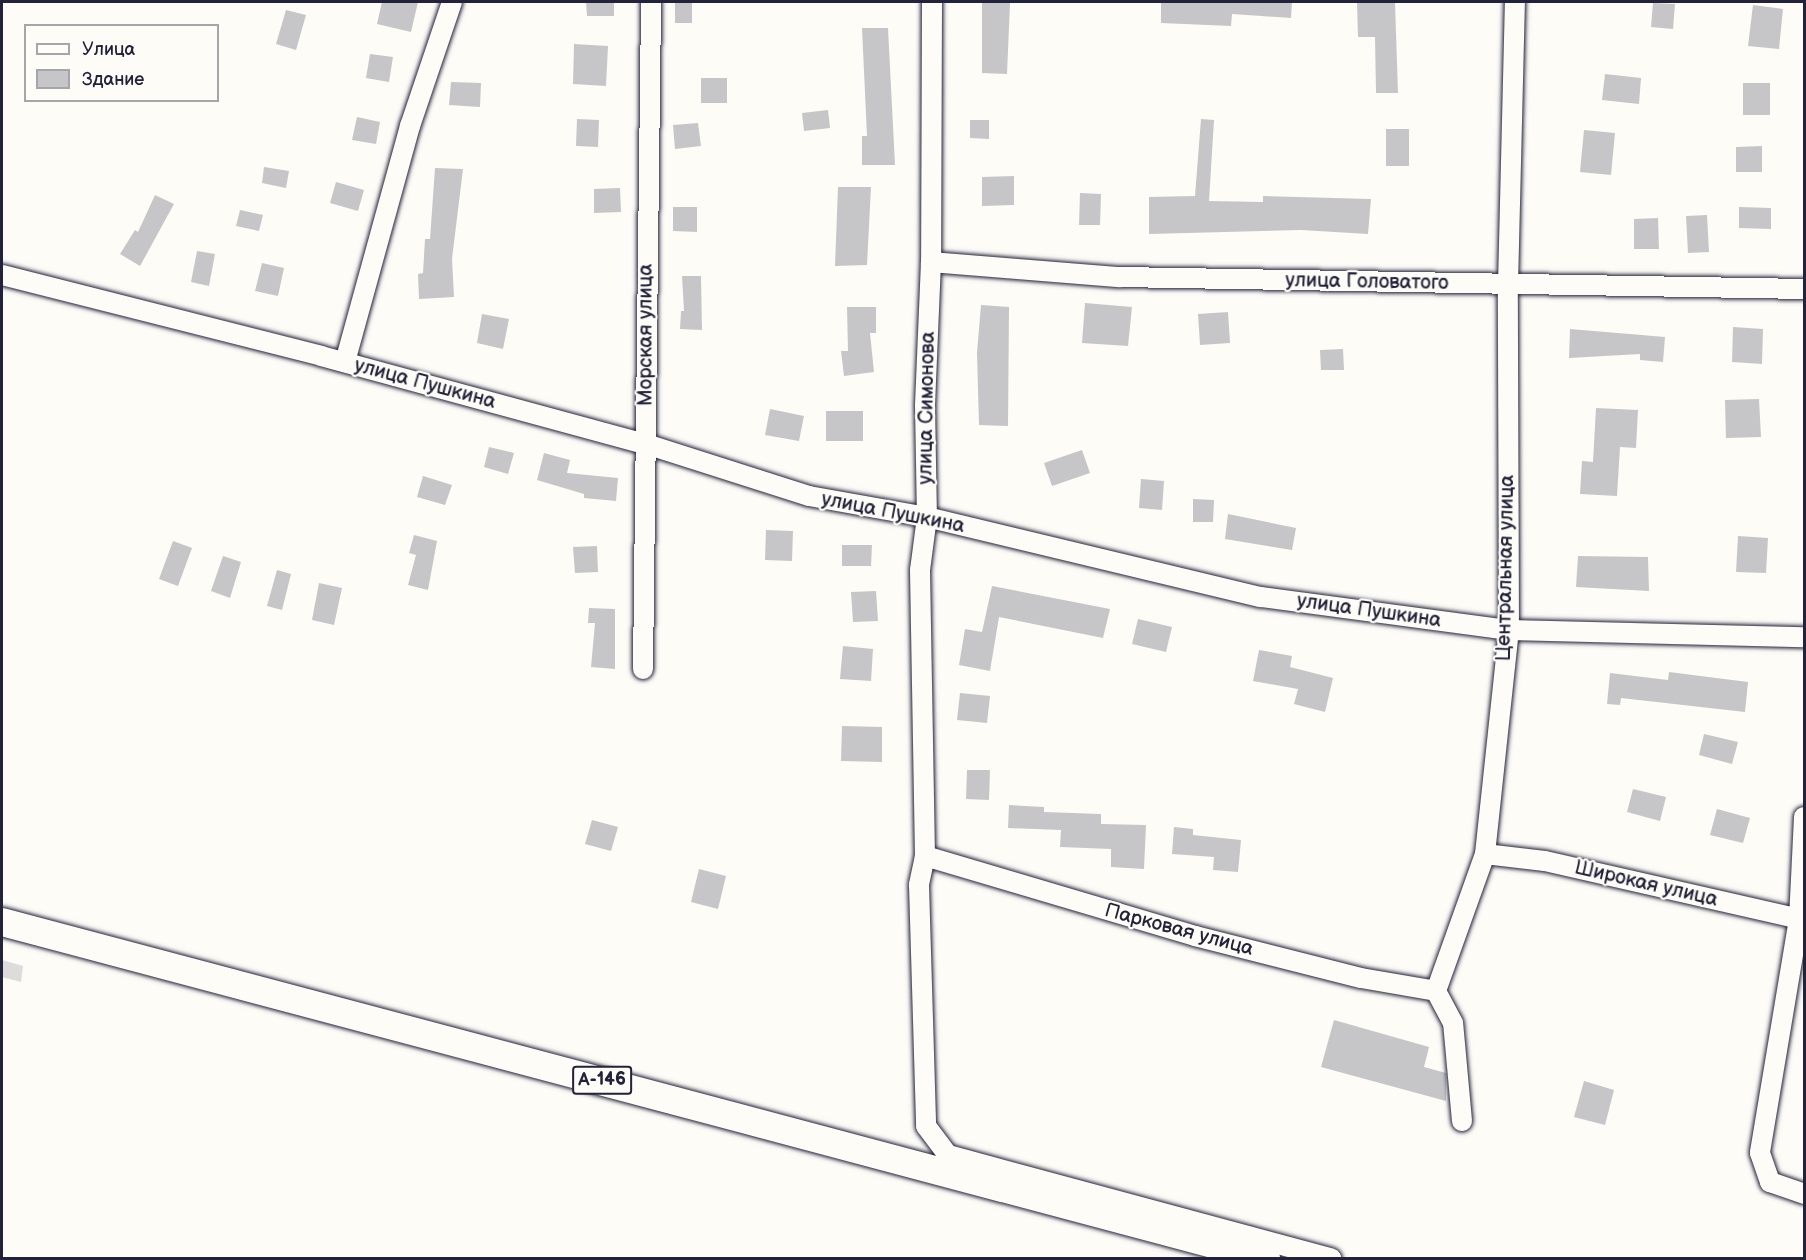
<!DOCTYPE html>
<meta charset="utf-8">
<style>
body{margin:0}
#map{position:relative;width:1806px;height:1260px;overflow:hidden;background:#fdfcf7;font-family:"Balsamiq Sans",sans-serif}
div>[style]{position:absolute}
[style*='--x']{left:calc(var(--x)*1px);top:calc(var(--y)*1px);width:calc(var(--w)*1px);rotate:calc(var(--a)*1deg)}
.green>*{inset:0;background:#dddcdb}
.building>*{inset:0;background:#c6c6c8}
.roads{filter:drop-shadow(0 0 2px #22223b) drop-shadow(0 0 2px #22223b)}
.minor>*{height:20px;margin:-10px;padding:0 10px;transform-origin:10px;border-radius:10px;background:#fdfcf7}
.highway>*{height:28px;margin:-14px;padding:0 14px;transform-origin:14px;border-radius:14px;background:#fdfcf7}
span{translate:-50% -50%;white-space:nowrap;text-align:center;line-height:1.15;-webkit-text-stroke:4.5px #fdfcf7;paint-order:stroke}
.shield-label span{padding:2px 4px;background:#fdfcf7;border:2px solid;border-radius:4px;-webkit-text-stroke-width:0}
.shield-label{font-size:18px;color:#22223b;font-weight:700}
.street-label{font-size:20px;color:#22223b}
.frame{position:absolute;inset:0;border:3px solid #22223b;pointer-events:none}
.legend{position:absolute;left:24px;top:24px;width:195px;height:78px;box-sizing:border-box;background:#fdfcf7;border:2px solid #a5a5ac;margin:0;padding:8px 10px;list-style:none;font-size:18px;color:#22223b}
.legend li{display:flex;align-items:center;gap:12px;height:30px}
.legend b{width:30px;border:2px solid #a5a5ac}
</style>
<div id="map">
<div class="green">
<div style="clip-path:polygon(2px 960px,23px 966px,21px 982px,2px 977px)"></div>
</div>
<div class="building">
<div style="clip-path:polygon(382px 2px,418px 2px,411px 32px,377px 24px)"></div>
<div style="clip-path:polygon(586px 2px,614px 2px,614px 16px,587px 16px)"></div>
<div style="clip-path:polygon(675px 2px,692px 2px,692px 23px,675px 23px)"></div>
<div style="clip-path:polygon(982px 2px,1010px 3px,1007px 74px,982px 73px)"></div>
<div style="clip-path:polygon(1161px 2px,1292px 2px,1291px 18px,1232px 14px,1231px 26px,1161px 23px)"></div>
<div style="clip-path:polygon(1357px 2px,1395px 2px,1398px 93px,1376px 93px,1375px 37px,1358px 37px)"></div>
<div style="clip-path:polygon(1653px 3px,1675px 4px,1673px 29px,1651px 27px)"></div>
<div style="clip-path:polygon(1753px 5px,1783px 9px,1779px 49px,1748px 46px)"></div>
<div style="clip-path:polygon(286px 10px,306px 15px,296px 50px,276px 44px)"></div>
<div style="clip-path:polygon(862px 28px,888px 28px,895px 165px,862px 165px,862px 136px,867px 136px)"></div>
<div style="clip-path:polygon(574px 44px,608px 46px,606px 86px,573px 84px)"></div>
<div style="clip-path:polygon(370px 54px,393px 57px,389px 82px,366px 78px)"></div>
<div style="clip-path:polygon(1605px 74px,1641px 78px,1639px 104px,1602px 100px)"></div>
<div style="clip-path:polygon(701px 78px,727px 78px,727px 103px,701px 103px)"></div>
<div style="clip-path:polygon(451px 82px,481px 83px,480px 107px,449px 105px)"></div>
<div style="clip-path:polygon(1743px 83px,1770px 83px,1770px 115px,1743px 115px)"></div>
<div style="clip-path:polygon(828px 110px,830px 128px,804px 131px,802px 113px)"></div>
<div style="clip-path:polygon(357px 117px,380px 122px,376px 144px,352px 140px)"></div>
<div style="clip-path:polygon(577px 119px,599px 120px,598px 147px,576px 146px)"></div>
<div style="clip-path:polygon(1201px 119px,1214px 120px,1209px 201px,1263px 202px,1263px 196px,1371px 199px,1368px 234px,1301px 230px,1149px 234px,1149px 197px,1195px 196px)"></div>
<div style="clip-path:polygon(970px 120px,989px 120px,989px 139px,970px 138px)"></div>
<div style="clip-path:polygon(698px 123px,701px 146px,675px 149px,673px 125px)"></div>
<div style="clip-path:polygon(1386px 129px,1409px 129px,1409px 166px,1386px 166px)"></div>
<div style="clip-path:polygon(1584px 130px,1615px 133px,1611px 175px,1580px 172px)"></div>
<div style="clip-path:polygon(1762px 146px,1762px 172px,1736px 172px,1736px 147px)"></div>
<div style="clip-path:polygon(264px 167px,289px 171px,286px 188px,262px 183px)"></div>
<div style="clip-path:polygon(435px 168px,463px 169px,452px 259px,454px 297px,419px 299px,418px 274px,423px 273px,425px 239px,430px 239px)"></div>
<div style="clip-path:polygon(1014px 176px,1014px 205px,982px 206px,982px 177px)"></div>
<div style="clip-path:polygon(336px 182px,364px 190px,358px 211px,330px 203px)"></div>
<div style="clip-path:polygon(838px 187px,871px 187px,867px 265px,835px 266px)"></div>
<div style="clip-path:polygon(620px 188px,621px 212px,594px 213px,594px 189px)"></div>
<div style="clip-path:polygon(1080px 193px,1101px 194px,1100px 225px,1079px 225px)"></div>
<div style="clip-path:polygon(155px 195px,174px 204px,140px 266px,120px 254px,135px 230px,138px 232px)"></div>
<div style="clip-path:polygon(673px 207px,697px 207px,697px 232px,673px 231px)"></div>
<div style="clip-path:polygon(1739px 207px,1771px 208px,1771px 229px,1739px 228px)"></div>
<div style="clip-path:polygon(240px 210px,263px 215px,259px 231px,236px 226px)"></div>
<div style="clip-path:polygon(1707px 215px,1709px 252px,1688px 253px,1686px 216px)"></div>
<div style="clip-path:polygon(1658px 218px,1659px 249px,1634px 249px,1634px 219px)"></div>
<div style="clip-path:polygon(197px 251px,215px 254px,209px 286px,191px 282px)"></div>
<div style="clip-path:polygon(262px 263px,284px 268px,278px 296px,255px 291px)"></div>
<div style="clip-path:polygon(682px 276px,701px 276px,702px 330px,680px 329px,681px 311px,684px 311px)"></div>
<div style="clip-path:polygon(1085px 303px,1132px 307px,1128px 346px,1082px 343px)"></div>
<div style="clip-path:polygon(981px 305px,1009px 307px,1008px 426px,979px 425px,977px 353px)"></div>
<div style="clip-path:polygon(847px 307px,876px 307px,876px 333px,870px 333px,874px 372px,844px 376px,841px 351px,848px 351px)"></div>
<div style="clip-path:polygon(1228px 312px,1230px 343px,1200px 345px,1198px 314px)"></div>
<div style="clip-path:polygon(482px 314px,509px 319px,503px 349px,477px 343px)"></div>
<div style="clip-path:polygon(1733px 327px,1763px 329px,1762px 364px,1732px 362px)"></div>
<div style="clip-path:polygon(1570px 329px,1665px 337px,1663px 362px,1640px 360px,1640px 354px,1569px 358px)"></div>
<div style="clip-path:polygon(1343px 349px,1344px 370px,1321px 370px,1320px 350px)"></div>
<div style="clip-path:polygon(1759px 399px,1761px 437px,1726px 438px,1725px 400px)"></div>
<div style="clip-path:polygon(1596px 408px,1638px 410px,1636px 448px,1620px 447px,1617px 496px,1580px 494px,1582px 461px,1593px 462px)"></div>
<div style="clip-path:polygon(770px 409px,804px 416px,799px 441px,765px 435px)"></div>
<div style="clip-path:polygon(826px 411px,863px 411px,863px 441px,826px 441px)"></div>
<div style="clip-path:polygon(489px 447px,514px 453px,508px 474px,484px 467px)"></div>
<div style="clip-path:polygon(1082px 450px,1090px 473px,1052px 486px,1044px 463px)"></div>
<div style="clip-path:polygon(544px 453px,570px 460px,567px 473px,618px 478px,616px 501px,584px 498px,584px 494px,537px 480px)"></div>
<div style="clip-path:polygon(423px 476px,452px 485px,445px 505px,417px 497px)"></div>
<div style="clip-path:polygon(1141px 479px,1164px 481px,1162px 510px,1139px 508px)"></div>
<div style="clip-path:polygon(1193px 499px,1214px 500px,1213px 522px,1193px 522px)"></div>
<div style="clip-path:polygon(1228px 514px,1296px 528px,1292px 550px,1225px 539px)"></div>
<div style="clip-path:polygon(766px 530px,793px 531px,792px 561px,765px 560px)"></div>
<div style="clip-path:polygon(414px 535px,437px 541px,428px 590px,408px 585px,416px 555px,409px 553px)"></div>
<div style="clip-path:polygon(1738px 536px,1768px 538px,1766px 573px,1736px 572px)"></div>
<div style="clip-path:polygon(173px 541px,192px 548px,178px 586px,159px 579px)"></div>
<div style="clip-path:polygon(842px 545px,872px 545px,871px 566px,842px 566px)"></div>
<div style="clip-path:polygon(597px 546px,598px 572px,575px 573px,573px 547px)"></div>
<div style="clip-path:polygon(223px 556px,241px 562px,230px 598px,211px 591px)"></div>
<div style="clip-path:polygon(1578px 556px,1648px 557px,1649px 591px,1576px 587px)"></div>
<div style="clip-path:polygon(277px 570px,291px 574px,282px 610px,267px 606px)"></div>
<div style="clip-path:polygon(319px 583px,342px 588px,334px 625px,312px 620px)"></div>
<div style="clip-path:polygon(992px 586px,1110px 609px,1103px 638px,999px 617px,990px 671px,959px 665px,965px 629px,982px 632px)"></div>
<div style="clip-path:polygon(876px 591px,878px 621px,853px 622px,851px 592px)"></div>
<div style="clip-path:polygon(589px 608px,615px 609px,615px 669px,591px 667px,595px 623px,588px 623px)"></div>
<div style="clip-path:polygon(1138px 619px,1172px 627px,1166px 652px,1132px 644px)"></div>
<div style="clip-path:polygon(843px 646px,873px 649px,871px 681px,840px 679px)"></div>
<div style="clip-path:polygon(1259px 650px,1292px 656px,1290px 667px,1333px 678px,1325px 712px,1294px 704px,1298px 689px,1253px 681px)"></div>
<div style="clip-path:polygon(1669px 672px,1748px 682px,1745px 712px,1621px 698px,1620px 705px,1607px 704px,1610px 673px,1668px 680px)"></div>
<div style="clip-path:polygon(960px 693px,990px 696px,987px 723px,957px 720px)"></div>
<div style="clip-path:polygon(842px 726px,882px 727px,882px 762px,841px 761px)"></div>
<div style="clip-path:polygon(1704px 734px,1738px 742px,1732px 764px,1699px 755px)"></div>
<div style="clip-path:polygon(967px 770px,990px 770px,989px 800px,966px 799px)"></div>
<div style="clip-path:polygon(1633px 789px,1666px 797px,1660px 821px,1627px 812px)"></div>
<div style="clip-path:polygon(1009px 805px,1044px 807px,1044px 812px,1101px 814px,1101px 824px,1146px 825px,1144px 869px,1111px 867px,1111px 849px,1060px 847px,1061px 830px,1008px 828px)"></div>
<div style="clip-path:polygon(1717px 809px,1750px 818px,1743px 843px,1710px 835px)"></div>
<div style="clip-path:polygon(592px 820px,618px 827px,611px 851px,585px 844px)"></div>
<div style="clip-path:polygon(1174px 827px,1193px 829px,1193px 835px,1241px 840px,1238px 872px,1213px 870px,1214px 857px,1172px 854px)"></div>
<div style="clip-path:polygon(699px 869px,726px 876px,718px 909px,691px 902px)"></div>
<div style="clip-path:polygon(1334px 1020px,1429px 1047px,1424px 1067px,1446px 1073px,1446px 1101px,1321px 1067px)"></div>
<div style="clip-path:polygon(1584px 1081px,1614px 1090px,1605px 1125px,1574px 1117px)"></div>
</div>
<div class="roads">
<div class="minor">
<div style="--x:932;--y:2;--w:260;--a:90.2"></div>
<div style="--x:931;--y:262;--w:143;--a:92.4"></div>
<div style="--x:925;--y:405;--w:112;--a:89"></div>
<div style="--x:927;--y:517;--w:53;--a:97.5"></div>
<div style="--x:920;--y:570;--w:286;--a:89"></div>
<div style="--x:925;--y:856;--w:30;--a:102"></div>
<div style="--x:919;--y:885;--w:241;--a:88.3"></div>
<div style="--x:926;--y:1126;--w:36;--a:53"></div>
<div style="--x:931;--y:262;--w:189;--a:4.6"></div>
<div style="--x:1119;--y:277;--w:685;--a:1"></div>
<div style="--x:2;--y:275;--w:329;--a:14.2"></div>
<div style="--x:321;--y:356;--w:337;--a:15.2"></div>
<div style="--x:646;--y:444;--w:171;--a:17.7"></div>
<div style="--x:809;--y:496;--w:120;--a:10.1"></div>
<div style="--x:927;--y:517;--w:343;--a:13.5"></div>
<div style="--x:1261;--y:597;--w:250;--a:7.6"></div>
<div style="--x:1509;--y:630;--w:295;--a:1.4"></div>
<div style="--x:345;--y:362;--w:245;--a:-74.6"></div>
<div style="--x:410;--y:126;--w:131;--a:-71.3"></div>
<div style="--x:643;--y:669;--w:667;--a:-89.31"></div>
<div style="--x:1804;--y:817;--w:102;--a:92.8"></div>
<div style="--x:1799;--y:919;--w:237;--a:99.5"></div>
<div style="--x:1760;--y:1153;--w:31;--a:71"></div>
<div style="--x:1770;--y:1182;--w:36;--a:19"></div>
<div style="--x:1485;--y:854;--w:60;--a:6.7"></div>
<div style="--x:1545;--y:861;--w:266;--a:12.8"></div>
<div style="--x:925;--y:856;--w:282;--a:16.5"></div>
<div style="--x:1195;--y:936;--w:171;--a:14.2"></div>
<div style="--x:1361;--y:978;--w:76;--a:9.8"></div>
<div style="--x:1462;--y:1121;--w:98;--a:-95.2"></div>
<div style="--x:1453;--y:1023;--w:36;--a:-118"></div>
<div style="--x:1436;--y:991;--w:145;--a:-70.3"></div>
<div style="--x:1485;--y:854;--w:225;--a:-83.9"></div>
<div style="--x:1509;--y:630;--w:345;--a:-90.2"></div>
<div style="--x:1508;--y:285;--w:283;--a:-88.6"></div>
<div style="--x:943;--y:1165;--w:11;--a:-63"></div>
<div style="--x:948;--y:1155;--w:397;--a:15.1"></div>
</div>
<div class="highway">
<div style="--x:2;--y:922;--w:1308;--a:14.89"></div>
</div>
</div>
<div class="shield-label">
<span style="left:602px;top:1080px">А-146</span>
</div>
<div class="street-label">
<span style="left:1367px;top:282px;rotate:1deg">улица Головатого</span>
<span style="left:646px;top:335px;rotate:-90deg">Морская улица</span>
<span style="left:425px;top:384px;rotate:15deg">улица Пушкина</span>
<span style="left:927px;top:408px;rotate:-89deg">улица Симонова</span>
<span style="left:893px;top:513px;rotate:11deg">улица Пушкина</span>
<span style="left:1506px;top:568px;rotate:-89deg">Центральная улица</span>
<span style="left:1369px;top:611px;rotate:8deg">улица Пушкина</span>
<span style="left:1646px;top:884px;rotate:13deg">Широкая улица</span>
<span style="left:1179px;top:930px;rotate:15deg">Парковая улица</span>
</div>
<div class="frame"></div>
<ul class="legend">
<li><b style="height:8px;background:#fdfcf7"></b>Улица</li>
<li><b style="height:16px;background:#c6c6c8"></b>Здание</li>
</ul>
</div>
